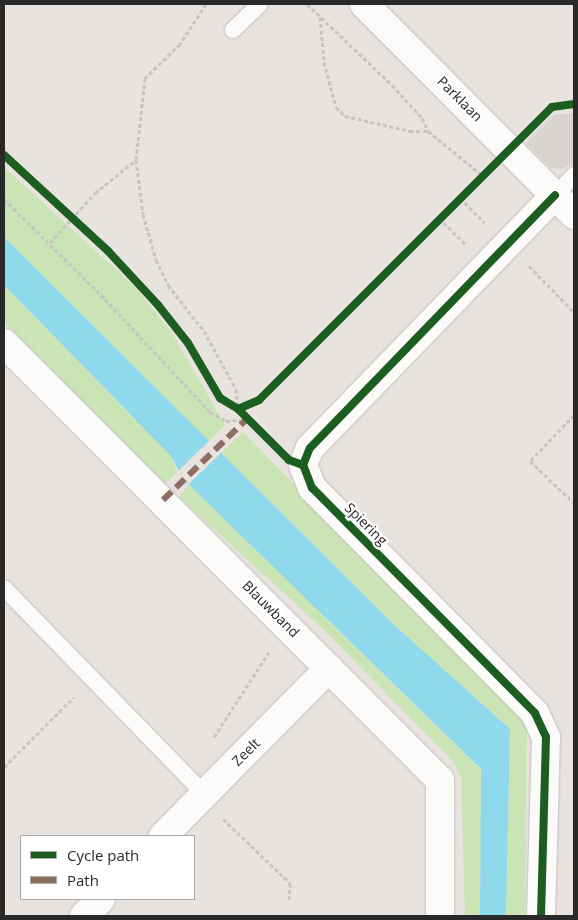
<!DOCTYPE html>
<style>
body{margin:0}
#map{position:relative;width:578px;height:920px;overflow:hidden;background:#e8e3de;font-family:"Open Sans",sans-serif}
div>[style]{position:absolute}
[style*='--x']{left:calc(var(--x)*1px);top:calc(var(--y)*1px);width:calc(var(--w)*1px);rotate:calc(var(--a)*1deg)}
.green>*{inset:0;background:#cbe4b6}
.plaza>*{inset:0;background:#d8d3ce}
.water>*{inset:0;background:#8fd9ec}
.pier>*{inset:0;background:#e8e3de}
.path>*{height:3px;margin-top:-1.5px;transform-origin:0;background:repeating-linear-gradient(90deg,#c6c5c5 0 4px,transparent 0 6.5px)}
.roads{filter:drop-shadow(0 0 1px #c1c0c0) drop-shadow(0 0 1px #c1c0c0)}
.lane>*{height:16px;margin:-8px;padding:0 8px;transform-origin:8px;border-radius:8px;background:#fcfbfa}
.street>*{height:28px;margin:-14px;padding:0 14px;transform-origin:14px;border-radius:14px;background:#fcfbfa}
.secondary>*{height:28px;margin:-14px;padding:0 14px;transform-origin:14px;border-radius:14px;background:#fcfbfa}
.quiet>*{height:6px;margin-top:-3px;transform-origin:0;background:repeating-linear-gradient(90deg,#8d6e63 0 12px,transparent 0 18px)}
.cycleway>*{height:8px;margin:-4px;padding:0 4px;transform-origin:4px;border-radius:4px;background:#1b5e20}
span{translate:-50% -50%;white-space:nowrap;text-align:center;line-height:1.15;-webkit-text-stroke:4.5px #fff;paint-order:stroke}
.street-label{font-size:14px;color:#292929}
.frame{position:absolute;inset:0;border:5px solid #292929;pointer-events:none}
.legend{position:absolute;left:20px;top:835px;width:175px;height:65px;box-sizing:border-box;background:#fff;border:1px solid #a9a9a9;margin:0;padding:6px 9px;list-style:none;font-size:15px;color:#292929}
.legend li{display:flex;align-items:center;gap:10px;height:25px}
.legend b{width:25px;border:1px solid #a9a9a9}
</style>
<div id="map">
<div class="green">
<div style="clip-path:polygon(4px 167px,135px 287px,172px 333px,225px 425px,209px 441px,4px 237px)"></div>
<div style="clip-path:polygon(4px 285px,171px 456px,177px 472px,165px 484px,4px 322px)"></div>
<div style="clip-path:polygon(243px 432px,527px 721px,525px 916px,506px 916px,510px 729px,392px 623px,221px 453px)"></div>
<div style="clip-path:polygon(189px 484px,481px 770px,480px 916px,465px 916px,461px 777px,452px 760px,322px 628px,179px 497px)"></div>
</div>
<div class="plaza">
<div style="clip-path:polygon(574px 113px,574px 163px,562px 169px,550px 168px,526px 143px,554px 115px)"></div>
</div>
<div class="water">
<div style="clip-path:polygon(4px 237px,392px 623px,510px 729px,506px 916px,480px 916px,481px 769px,183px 479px,171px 456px,4px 285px)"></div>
</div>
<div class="pier">
<div style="clip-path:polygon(211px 439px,223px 451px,189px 484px,177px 472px)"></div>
</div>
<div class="path">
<div style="--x:206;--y:4;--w:48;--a:123"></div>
<div style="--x:180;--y:44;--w:49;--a:135.8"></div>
<div style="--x:145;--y:78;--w:82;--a:96.3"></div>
<div style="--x:136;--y:160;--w:54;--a:82.6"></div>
<div style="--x:143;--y:214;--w:48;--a:74.2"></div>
<div style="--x:156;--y:260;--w:28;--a:64"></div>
<div style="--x:168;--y:285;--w:58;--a:52"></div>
<div style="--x:204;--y:331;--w:66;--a:61.1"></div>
<div style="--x:236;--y:389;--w:20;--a:84"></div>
<div style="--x:307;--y:4;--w:117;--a:43.6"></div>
<div style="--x:392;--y:85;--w:45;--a:47.7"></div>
<div style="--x:422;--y:118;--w:14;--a:65"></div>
<div style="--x:428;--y:131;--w:70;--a:39.2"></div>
<div style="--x:320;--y:17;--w:45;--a:84.9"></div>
<div style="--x:324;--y:62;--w:47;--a:75.1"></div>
<div style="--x:336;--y:107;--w:13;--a:45"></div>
<div style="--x:345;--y:116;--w:67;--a:13"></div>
<div style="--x:410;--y:131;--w:18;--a:0"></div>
<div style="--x:460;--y:198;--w:35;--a:45"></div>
<div style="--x:4;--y:199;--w:142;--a:44.7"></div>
<div style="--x:105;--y:299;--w:154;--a:47.1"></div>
<div style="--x:210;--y:412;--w:18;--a:29"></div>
<div style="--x:226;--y:421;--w:21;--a:-5"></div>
<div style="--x:439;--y:218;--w:37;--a:45"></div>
<div style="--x:50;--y:243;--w:67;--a:-48"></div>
<div style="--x:95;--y:193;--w:53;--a:-38.8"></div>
<div style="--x:529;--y:266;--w:64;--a:45.6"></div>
<div style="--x:574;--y:415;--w:64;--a:133.7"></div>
<div style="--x:530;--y:461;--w:61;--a:43.7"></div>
<div style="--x:214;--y:737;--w:101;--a:-57.1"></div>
<div style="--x:4;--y:767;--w:99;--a:-45"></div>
<div style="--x:223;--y:819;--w:93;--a:43.7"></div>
<div style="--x:290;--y:883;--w:17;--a:93"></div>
</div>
<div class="roads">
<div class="lane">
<div style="--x:233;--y:30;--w:37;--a:-44"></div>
<div style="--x:555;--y:195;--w:28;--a:-46"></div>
<div style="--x:4;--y:588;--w:287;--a:45.8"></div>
</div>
<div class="street">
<div style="--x:4;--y:343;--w:617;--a:45.07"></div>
<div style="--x:440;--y:780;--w:136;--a:90"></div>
<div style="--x:163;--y:836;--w:236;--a:-45.3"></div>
<div style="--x:84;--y:916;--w:24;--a:-45"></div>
<div style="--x:541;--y:916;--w:179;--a:-88.4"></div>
<div style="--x:546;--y:737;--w:26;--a:-115"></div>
<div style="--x:535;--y:713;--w:317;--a:-134.7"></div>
<div style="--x:312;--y:488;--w:25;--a:-111"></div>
<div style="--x:303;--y:465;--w:18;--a:-68"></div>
<div style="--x:310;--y:448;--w:352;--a:-45.9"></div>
</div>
<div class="secondary">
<div style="--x:364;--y:4;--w:298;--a:45.1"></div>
</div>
</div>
<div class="quiet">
<div style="--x:163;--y:500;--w:117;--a:-44"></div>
</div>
<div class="cycleway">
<div style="--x:4;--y:155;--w:142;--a:42.7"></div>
<div style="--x:108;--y:251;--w:74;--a:47.2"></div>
<div style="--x:158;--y:305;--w:48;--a:51.7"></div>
<div style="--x:188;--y:343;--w:64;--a:59.8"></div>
<div style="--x:220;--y:398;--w:21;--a:31"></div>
<div style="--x:238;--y:409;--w:72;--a:45"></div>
<div style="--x:289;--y:460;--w:15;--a:20"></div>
<div style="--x:238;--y:409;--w:23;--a:-23"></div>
<div style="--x:259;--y:400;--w:414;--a:-45"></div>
<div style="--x:552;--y:107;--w:22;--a:-8"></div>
<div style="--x:541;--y:916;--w:179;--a:-88.4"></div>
<div style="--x:546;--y:737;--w:26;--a:-115"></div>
<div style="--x:535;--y:713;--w:317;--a:-134.7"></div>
<div style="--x:312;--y:488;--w:25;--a:-111"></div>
<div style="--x:303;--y:465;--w:18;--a:-68"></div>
<div style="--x:310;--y:448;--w:352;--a:-45.9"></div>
</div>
<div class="street-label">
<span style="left:460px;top:99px;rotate:45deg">Parklaan</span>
<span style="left:366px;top:524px;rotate:45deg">Spiering</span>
<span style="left:271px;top:609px;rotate:45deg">Blauwband</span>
<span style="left:246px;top:752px;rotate:-45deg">Zeelt</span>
</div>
<div class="frame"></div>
<ul class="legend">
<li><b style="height:6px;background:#1b5e20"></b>Cycle path</li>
<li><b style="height:6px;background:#8d6e63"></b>Path</li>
</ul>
</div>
